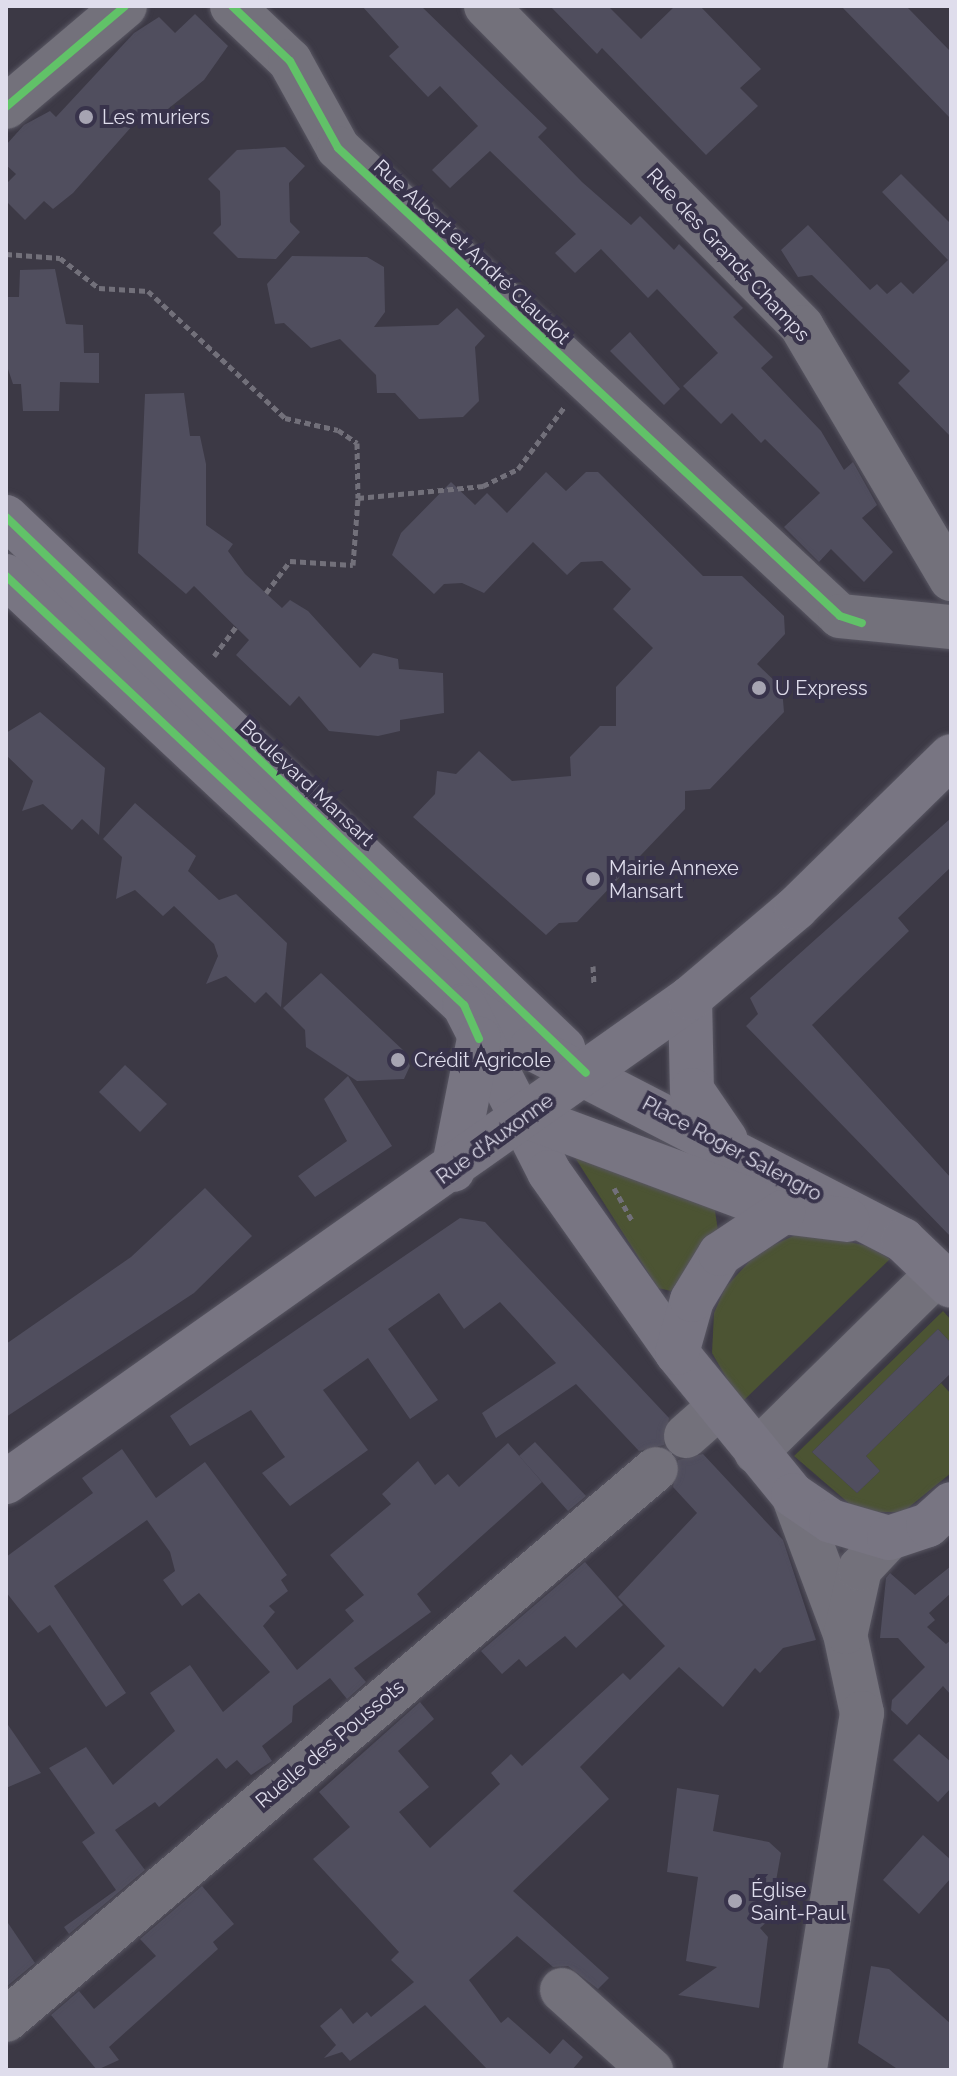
<!DOCTYPE html>
<meta charset="utf-8">
<style>
body{margin:0}
#map{position:relative;width:957px;height:2076px;overflow:hidden;background:#3c3945;font-family:Raleway,sans-serif}
div>[style]{position:absolute}
[style*='--x']{left:calc(var(--x)*1px);top:calc(var(--y)*1px);width:calc(var(--w)*1px);rotate:calc(var(--a)*1deg)}
.green>*{inset:0;background:#4c5433}
.building>*{inset:0;background:#504e5e}
.path>*{height:5px;margin-top:-2.5px;transform-origin:0;background:repeating-linear-gradient(90deg,#72707a 0 6px,transparent 0 10px)}
.roads{filter:drop-shadow(0 0 2px #585662) drop-shadow(0 0 2px #585662)}
.minor>*{height:44px;margin:-22px;padding:0 22px;transform-origin:22px;border-radius:22px;background:#73717b}
.major>*{height:44px;margin:-22px;padding:0 22px;transform-origin:22px;border-radius:22px;background:#787582}
.cycleway>*{height:8px;margin:-4px;padding:0 4px;transform-origin:4px;border-radius:4px;background:#61c268}
.dots>*{width:22px;height:22px;translate:-50% -50%;box-sizing:border-box;border:4px solid #38334b;border-radius:50%}
span{translate:-50% -50%;white-space:nowrap;text-align:center;line-height:1.15;-webkit-text-stroke:8px #38334b;paint-order:stroke}
.poi-label{font-size:20px;color:#dfddec}
.left{translate:0 -50%;text-align:left}
.street-label{font-size:20px;color:#dfddec}
.frame{position:absolute;inset:0;border:8px solid #dfddec;pointer-events:none}
</style>
<div id="map">
<div class="green">
<div style="clip-path:polygon(574px 1156px,714px 1204px,718px 1231px,671px 1291px,658px 1288px)"></div>
<div style="clip-path:polygon(802px 1232px,868px 1246px,890px 1259px,741px 1403px,712px 1353px,714px 1313px,725px 1288px,758px 1252px)"></div>
<div style="clip-path:polygon(943px 1311px,951px 1320px,951px 1343px,938px 1329px,812px 1452px,857px 1493px,880px 1471px,866px 1456px,941px 1383px,951px 1394px,951px 1473px,903px 1512px,859px 1512px,794px 1456px)"></div>
</div>
<div class="building">
<div style="clip-path:polygon(362px 6px,421px 6px,547px 128px,538px 137px,582px 182px,631px 225px,640px 216px,674px 250px,679px 244px,743px 308px,733px 317px,773px 357px,761px 368px,821px 431px,844px 470px,853px 462px,877px 505px,862px 518px,893px 552px,864px 582px,831px 549px,819px 562px,784px 527px,820px 493px,765px 439px,761px 443px,732px 413px,721px 424px,683px 386px,718px 353px,657px 289px,648px 298px,601px 249px,575px 273px,555px 253px,576px 234px,490px 151px,450px 188px,432px 170px,478px 126px,440px 86px,428px 97px,389px 56px,399px 47px)"></div>
<div style="clip-path:polygon(550px 6px,608px 6px,641px 39px,675px 6px,700px 6px,761px 69px,740px 88px,758px 106px,706px 155px,602px 48px,597px 54px)"></div>
<div style="clip-path:polygon(841px 6px,906px 6px,951px 52px,951px 119px)"></div>
<div style="clip-path:polygon(195px 14px,228px 46px,204px 80px,148px 125px,140px 117px,73px 193px,53px 209px,44px 201px,25px 220px,6px 201px,6px 184px,16px 174px,6px 165px,6px 145px,24px 125px,50px 111px,56px 117px,134px 33px,159px 17px,175px 33px)"></div>
<div style="clip-path:polygon(285px 147px,305px 166px,289px 183px,290px 222px,300px 232px,276px 259px,238px 258px,213px 233px,221px 225px,220px 191px,208px 179px,237px 150px)"></div>
<div style="clip-path:polygon(901px 174px,951px 224px,951px 437px,898px 383px,910px 371px,812px 275px,798px 277px,781px 250px,808px 225px,870px 290px,877px 284px,887px 294px,901px 282px,913px 294px,948px 260px,882px 192px)"></div>
<div style="clip-path:polygon(292px 256px,367px 257px,384px 267px,385px 312px,374px 327px,438px 325px,457px 308px,485px 336px,475px 347px,479px 401px,463px 417px,419px 419px,395px 393px,377px 393px,376px 375px,340px 339px,311px 348px,284px 323px,275px 324px,267px 284px)"></div>
<div style="clip-path:polygon(55px 269px,66px 324px,83px 325px,84px 353px,99px 353px,99px 383px,60px 382px,59px 411px,23px 411px,21px 384px,13px 384px,6px 363px,6px 297px,19px 297px,20px 270px)"></div>
<div style="clip-path:polygon(630px 332px,680px 389px,664px 405px,610px 351px)"></div>
<div style="clip-path:polygon(184px 393px,190px 436px,200px 436px,206px 464px,206px 525px,233px 544px,228px 551px,245px 574px,282px 608px,290px 600px,308px 611px,360px 668px,373px 653px,398px 659px,399px 669px,443px 673px,444px 713px,400px 720px,400px 731px,378px 736px,329px 731px,299px 696px,290px 706px,236px 655px,249px 640px,194px 586px,186px 594px,138px 553px,145px 394px)"></div>
<div style="clip-path:polygon(546px 472px,566px 491px,586px 472px,598px 472px,703px 576px,742px 576px,784px 616px,785px 634px,757px 664px,782px 688px,784px 712px,710px 789px,685px 791px,685px 809px,577px 922px,559px 923px,546px 935px,413px 817px,435px 794px,437px 771px,456px 774px,479px 751px,512px 781px,571px 776px,570px 757px,600px 726px,616px 726px,616px 687px,653px 648px,613px 609px,631px 589px,602px 561px,581px 562px,567px 575px,533px 542px,484px 593px,462px 583px,444px 584px,434px 594px,392px 555px,401px 533px,451px 482px,475px 505px,487px 493px,507px 513px)"></div>
<div style="clip-path:polygon(40px 712px,105px 768px,99px 835px,82px 819px,72px 830px,43px 804px,22px 811px,33px 781px,6px 755px,6px 733px)"></div>
<div style="clip-path:polygon(135px 803px,196px 856px,188px 871px,219px 900px,236px 894px,287px 943px,281px 1007px,266px 992px,255px 1003px,226px 976px,206px 984px,218px 956px,214px 944px,174px 906px,163px 916px,135px 890px,116px 899px,122px 857px,103px 839px)"></div>
<div style="clip-path:polygon(951px 818px,951px 867px,898px 918px,909px 931px,812px 1025px,951px 1178px,951px 1237px,746px 1026px,758px 1014px,750px 998px)"></div>
<div style="clip-path:polygon(321px 973px,404px 1051px,410px 1066px,404px 1079px,357px 1081px,306px 1047px,305px 1030px,283px 1008px)"></div>
<div style="clip-path:polygon(125px 1065px,167px 1104px,140px 1132px,99px 1092px)"></div>
<div style="clip-path:polygon(348px 1076px,392px 1146px,315px 1197px,298px 1176px,347px 1141px,324px 1099px)"></div>
<div style="clip-path:polygon(205px 1188px,252px 1236px,194px 1293px,6px 1417px,6px 1344px,131px 1257px)"></div>
<div style="clip-path:polygon(460px 1218px,485px 1222px,669px 1418px,664px 1445px,639px 1451px,576px 1384px,496px 1438px,482px 1413px,556px 1363px,500px 1302px,464px 1329px,439px 1293px,388px 1329px,438px 1400px,410px 1419px,368px 1358px,323px 1390px,368px 1450px,290px 1506px,262px 1473px,285px 1457px,251px 1410px,190px 1446px,170px 1416px)"></div>
<div style="clip-path:polygon(938px 1329px,951px 1343px,951px 1373px,866px 1456px,880px 1471px,857px 1493px,812px 1452px)"></div>
<div style="clip-path:polygon(535px 1442px,586px 1496px,568px 1511px,519px 1456px)"></div>
<div style="clip-path:polygon(508px 1443px,542px 1482px,417px 1594px,431px 1612px,354px 1668px,366px 1682px,347px 1699px,330px 1678px,293px 1706px,292px 1722px,262px 1746px,272px 1761px,251px 1775px,237px 1760px,226px 1769px,217px 1758px,159px 1807px,155px 1802px,115px 1830px,145px 1870px,69px 1934px,64px 1927px,116px 1890px,82px 1842px,95px 1833px,49px 1768px,86px 1747px,113px 1785px,175px 1731px,150px 1693px,190px 1665px,223px 1712px,270px 1672px,199px 1593px,182px 1606px,163px 1580px,175px 1571px,170px 1552px,147px 1520px,54px 1586px,126px 1693px,106px 1707px,50px 1625px,38px 1633px,6px 1592px,6px 1557px,93px 1493px,82px 1478px,122px 1449px,156px 1498px,205px 1462px,287px 1575px,281px 1580px,288px 1591px,269px 1606px,275px 1612px,263px 1626px,297px 1670px,354px 1621px,345px 1610px,364px 1595px,330px 1555px,391px 1504px,382px 1494px,418px 1461px,435px 1485px,448px 1474px,459px 1487px)"></div>
<div style="clip-path:polygon(703px 1454px,783px 1540px,816px 1640px,783px 1648px,760px 1673px,755px 1668px,723px 1707px,679px 1667px,580px 1767px,609px 1799px,513px 1891px,609px 1978px,598px 1989px,568px 1966px,553px 1967px,517px 1936px,469px 1980px,501px 2023px,508px 2017px,550px 2054px,563px 2039px,583px 2057px,572px 2070px,488px 2070px,425px 2005px,350px 2061px,342px 2052px,324px 2058px,336px 2045px,320px 2026px,341px 2008px,353px 2024px,367px 2012px,371px 2017px,414px 1982px,391px 1960px,399px 1952px,313px 1859px,350px 1827px,319px 1792px,420px 1702px,434px 1719px,398px 1751px,429px 1787px,399px 1812px,430px 1848px,500px 1784px,491px 1773px,511px 1754px,522px 1766px,623px 1673px,630px 1680px,665px 1646px,618px 1597px,697px 1513px,673px 1487px,678px 1460px)"></div>
<div style="clip-path:polygon(585px 1562px,623px 1605px,576px 1648px,565px 1636px,526px 1667px,519px 1659px,502px 1674px,481px 1651px)"></div>
<div style="clip-path:polygon(951px 1566px,951px 1593px,929px 1613px,935px 1620px,927px 1627px,946px 1644px,951px 1640px,951px 1695px,943px 1686px,907px 1725px,891px 1710px,892px 1700px,925px 1667px,898px 1638px,880px 1638px,886px 1578px,890px 1573px,915px 1595px)"></div>
<div style="clip-path:polygon(6px 1722px,41px 1773px,6px 1788px)"></div>
<div style="clip-path:polygon(919px 1734px,951px 1762px,951px 1788px,938px 1802px,893px 1760px)"></div>
<div style="clip-path:polygon(677px 1788px,719px 1795px,713px 1831px,769px 1842px,781px 1853px,769px 1920px,760px 1928px,768px 1937px,759px 2008px,678px 1995px,717px 1967px,686px 1961px,698px 1877px,667px 1872px)"></div>
<div style="clip-path:polygon(923px 1835px,951px 1860px,951px 1878px,919px 1914px,883px 1880px)"></div>
<div style="clip-path:polygon(202px 1886px,234px 1924px,213px 1942px,218px 1949px,109px 2047px,119px 2060px,97px 2070px,51px 2015px,79px 1991px,94px 2009px,156px 1956px,140px 1939px)"></div>
<div style="clip-path:polygon(6px 1920px,35px 1963px,6px 1987px)"></div>
<div style="clip-path:polygon(871px 1966px,889px 1969px,951px 2024px,951px 2070px,899px 2070px,858px 2043px)"></div>
</div>
<div class="path">
<div style="--x:6;--y:254;--w:54;--a:4.2"></div>
<div style="--x:60;--y:258;--w:49;--a:37.6"></div>
<div style="--x:99;--y:288;--w:49;--a:3.5"></div>
<div style="--x:148;--y:291;--w:187;--a:42.8"></div>
<div style="--x:285;--y:418;--w:54;--a:12.8"></div>
<div style="--x:338;--y:430;--w:23;--a:34"></div>
<div style="--x:357;--y:443;--w:55;--a:89"></div>
<div style="--x:266;--y:593;--w:40;--a:-53"></div>
<div style="--x:290;--y:561;--w:63;--a:3.6"></div>
<div style="--x:353;--y:565;--w:67;--a:-85.7"></div>
<div style="--x:358;--y:498;--w:126;--a:-5.5"></div>
<div style="--x:483;--y:486;--w:39;--a:-26"></div>
<div style="--x:518;--y:469;--w:79;--a:-53.3"></div>
<div style="--x:214;--y:656;--w:36;--a:-53"></div>
<div style="--x:665;--y:870;--w:25;--a:0"></div>
<div style="--x:593;--y:966;--w:18;--a:87"></div>
<div style="--x:614;--y:1188;--w:39;--a:61"></div>
</div>
<div class="roads">
<div class="minor">
<div style="--x:232;--y:6;--w:80;--a:43.5"></div>
<div style="--x:290;--y:61;--w:99;--a:61.1"></div>
<div style="--x:338;--y:148;--w:686;--a:42.99"></div>
<div style="--x:840;--y:616;--w:112;--a:5.7"></div>
<div style="--x:486;--y:6;--w:450;--a:45.4"></div>
<div style="--x:802;--y:327;--w:293;--a:59.4"></div>
<div style="--x:6;--y:107;--w:156;--a:-40.3"></div>
<div style="--x:686;--y:1436;--w:45;--a:-41.4"></div>
<div style="--x:756;--y:1452;--w:255;--a:-44.5"></div>
<div style="--x:793;--y:1495;--w:148;--a:69.5"></div>
<div style="--x:845;--y:1634;--w:81;--a:77.9"></div>
<div style="--x:862;--y:1713;--w:362;--a:99.1"></div>
<div style="--x:846;--y:1632;--w:65;--a:-77.5"></div>
<div style="--x:860;--y:1569;--w:42;--a:-46.9"></div>
<div style="--x:562;--y:1990;--w:120;--a:42"></div>
<div style="--x:6;--y:2020;--w:852;--a:-40.29"></div>
</div>
<div class="major">
<div style="--x:6;--y:517;--w:770;--a:43.63"></div>
<div style="--x:6;--y:576;--w:628;--a:43.13"></div>
<div style="--x:464;--y:1005;--w:80;--a:32.7"></div>
<div style="--x:531;--y:1048;--w:419;--a:27.3"></div>
<div style="--x:903;--y:1240;--w:66;--a:43.8"></div>
<div style="--x:690;--y:998;--w:92;--a:88.8"></div>
<div style="--x:692;--y:1090;--w:60;--a:55.8"></div>
<div style="--x:465;--y:1007;--w:185;--a:63"></div>
<div style="--x:549;--y:1172;--w:222;--a:54.7"></div>
<div style="--x:677;--y:1353;--w:183;--a:50.8"></div>
<div style="--x:793;--y:1495;--w:46;--a:34.4"></div>
<div style="--x:831;--y:1521;--w:60;--a:16.3"></div>
<div style="--x:889;--y:1538;--w:41;--a:-18.4"></div>
<div style="--x:928;--y:1525;--w:31;--a:-42"></div>
<div style="--x:525;--y:1116;--w:275;--a:20.4"></div>
<div style="--x:783;--y:1212;--w:65;--a:7"></div>
<div style="--x:453;--y:1170;--w:134;--a:-78.8"></div>
<div style="--x:677;--y:1353;--w:55;--a:-74.2"></div>
<div style="--x:692;--y:1300;--w:54;--a:-58.7"></div>
<div style="--x:720;--y:1254;--w:76;--a:-33.7"></div>
<div style="--x:6;--y:1482;--w:838;--a:-35.28"></div>
<div style="--x:690;--y:998;--w:139;--a:-40.3"></div>
<div style="--x:796;--y:908;--w:217;--a:-44.4"></div>
</div>
</div>
<div class="cycleway">
<div style="--x:232;--y:6;--w:80;--a:43.5"></div>
<div style="--x:290;--y:61;--w:99;--a:61.1"></div>
<div style="--x:338;--y:148;--w:686;--a:42.99"></div>
<div style="--x:840;--y:616;--w:23;--a:18"></div>
<div style="--x:6;--y:107;--w:156;--a:-40.3"></div>
<div style="--x:6;--y:517;--w:803;--a:43.79"></div>
<div style="--x:6;--y:576;--w:628;--a:43.13"></div>
<div style="--x:464;--y:1005;--w:37;--a:66"></div>
</div>
<div class="dots">
<div style="left:86px;top:117px;background:#a6a4b2"></div>
<div style="left:759px;top:688px;background:#a6a4b2"></div>
<div style="left:593px;top:879px;background:#a6a4b2"></div>
<div style="left:398px;top:1060px;background:#a6a4b2"></div>
<div style="left:735px;top:1901px;background:#a6a4b2"></div>
</div>
<div class="poi-label">
<span class="left" style="left:102px;top:117px">Les muriers</span>
<span class="left" style="left:775px;top:688px">U Express</span>
<span class="left" style="left:609px;top:880px">Mairie Annexe<br>Mansart</span>
<span class="left" style="left:414px;top:1060px">Crédit Agricole</span>
<span class="left" style="left:751px;top:1902px">Église<br>Saint-Paul</span>
</div>
<div class="street-label">
<span style="left:472px;top:252px;rotate:43deg">Rue Albert et André Claudot</span>
<span style="left:728px;top:255px;rotate:47deg">Rue des Grands Champs</span>
<span style="left:307px;top:783px;rotate:43deg">Boulevard Mansart</span>
<span style="left:495px;top:1139px;rotate:-36deg">Rue d'Auxonne</span>
<span style="left:732px;top:1149px;rotate:28deg">Place Roger Salengro</span>
<span style="left:330px;top:1744px;rotate:-40deg">Ruelle des Poussots</span>
</div>
<div class="frame"></div>
</div>
